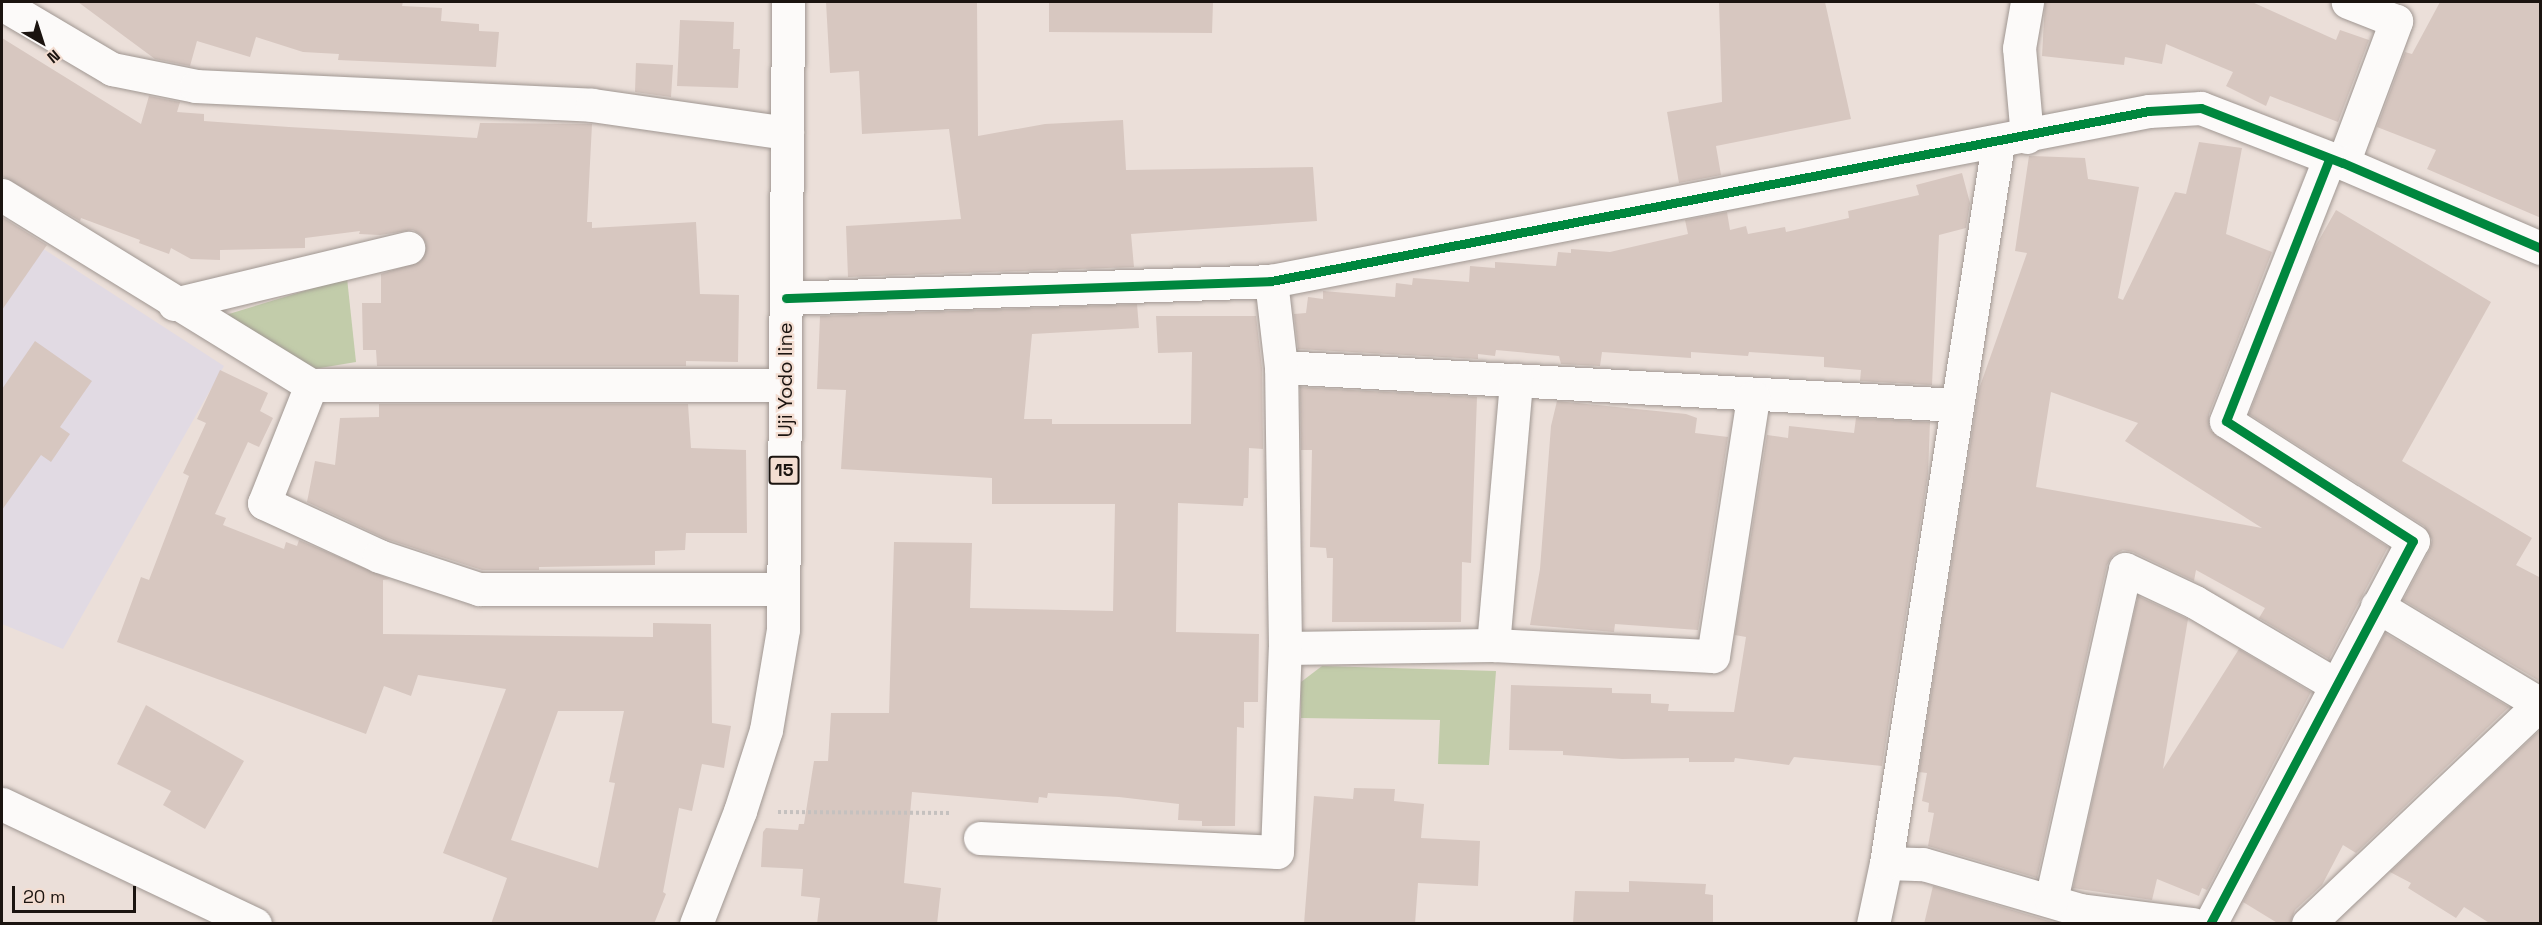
<!DOCTYPE html>
<style>
body{margin:0}
#map{position:relative;width:2542px;height:925px;overflow:hidden;background:#ebdfd9;font-family:"Space Grotesk",sans-serif}
div>[style]{position:absolute}
[style*='--x']{left:calc(var(--x)*1px);top:calc(var(--y)*1px);width:calc(var(--w)*1px);rotate:calc(var(--a)*1deg)}
.commercial>*{inset:0;background:#e1dae3}
.green>*{inset:0;background:#c2ccaa}
.building>*{inset:0;background:#d7c7c0}
.path>*{height:4px;margin-top:-2px;transform-origin:0;background:repeating-linear-gradient(90deg,#c5c1bf 0 3px,transparent 0 6px)}
.roads{filter:drop-shadow(0 0 2px #a09792) drop-shadow(0 0 2px #a09792)}
.minor>*{height:33px;margin:-16.5px;padding:0 16.5px;transform-origin:16.5px;border-radius:16.5px;background:#fcfaf9}
.major>*{height:33px;margin:-16.5px;padding:0 16.5px;transform-origin:16.5px;border-radius:16.5px;background:#fcfaf9}
.cycleway>*{height:9px;margin:-4.5px;padding:0 4.5px;transform-origin:4.5px;border-radius:4.5px;background:#00873e}
span{translate:-50% -50%;white-space:nowrap;text-align:center;line-height:1.15;-webkit-text-stroke:4.5px #f3ddd1;paint-order:stroke}
.shield-label span{padding:2px 4px;background:#f3ddd1;border:2px solid;border-radius:4px;-webkit-text-stroke-width:0}
.shield-label{font-size:18px;color:#1b1410;font-weight:700}
.street-label{font-size:20px;color:#1b1410}
.frame{position:absolute;inset:0;border:3px solid #1b1410;pointer-events:none}
.north{position:absolute;left:12px;top:12px;width:60px;height:60px;-webkit-text-stroke:4px #f3ddd1;paint-order:stroke;rotate:141deg;font-size:16px;font-weight:700;line-height:24px;text-align:center;color:#1b1410}
.north::after{content:'';display:block;margin:auto;width:21px;height:27px;background:#1b1410;clip-path:polygon(50% 0,100% 100%,50% 72%,0 100%)}
.scale{position:absolute;left:12px;top:886px;width:124px;height:27px;box-sizing:border-box;border:3px solid #1b1410;border-top:0;padding-left:8px;font-size:18px;line-height:21px;white-space:nowrap;color:#1b1410;-webkit-text-stroke:4px #f3ddd1;paint-order:stroke}
</style>
<div id="map">
<div class="commercial">
<div style="clip-path:polygon(2px 222px,224px 366px,63px 649px,2px 624px)"></div>
</div>
<div class="green">
<div style="clip-path:polygon(347px 278px,356px 362px,308px 370px,219px 317px)"></div>
<div style="clip-path:polygon(1322px 666px,1496px 671px,1489px 765px,1438px 764px,1440px 720px,1301px 718px,1301px 682px)"></div>
</div>
<div class="building">
<div style="clip-path:polygon(78px 2px,403px 2px,402px 6px,442px 8px,441px 21px,479px 24px,479px 31px,499px 32px,496px 67px,338px 60px,339px 54px,303px 52px,256px 37px,250px 57px,197px 41px,190px 66px,155px 59px)"></div>
<div style="clip-path:polygon(826px 2px,977px 2px,978px 136px,1045px 124px,1123px 120px,1126px 170px,1313px 167px,1317px 221px,1131px 234px,1134px 267px,848px 277px,846px 226px,961px 219px,949px 129px,862px 134px,859px 71px,830px 73px)"></div>
<div style="clip-path:polygon(1049px 2px,1213px 2px,1212px 33px,1049px 32px)"></div>
<div style="clip-path:polygon(1719px 2px,1825px 2px,1851px 119px,1716px 146px,1721px 175px,1679px 183px,1667px 112px,1722px 102px)"></div>
<div style="clip-path:polygon(2045px 2px,2252px 2px,2336px 40px,2340px 30px,2369px 40px,2338px 122px,2270px 96px,2266px 106px,2226px 86px,2233px 72px,2166px 44px,2162px 64px,2125px 57px,2124px 65px,2042px 56px)"></div>
<div style="clip-path:polygon(2440px 2px,2541px 2px,2541px 218px,2427px 169px,2436px 150px,2377px 127px,2405px 52px,2412px 54px)"></div>
<div style="clip-path:polygon(680px 20px,734px 22px,733px 49px,740px 49px,738px 88px,677px 86px)"></div>
<div style="clip-path:polygon(2px 38px,141px 124px,149px 96px,180px 102px,177px 112px,204px 114px,204px 121px,289px 127px,477px 138px,480px 123px,592px 124px,587px 222px,592px 222px,592px 228px,696px 222px,700px 294px,739px 295px,738px 362px,686px 361px,686px 366px,377px 366px,376px 350px,363px 350px,362px 303px,381px 303px,381px 274px,421px 261px,426px 244px,421px 235px,413px 230px,380px 235px,359px 234px,360px 231px,305px 238px,305px 248px,220px 250px,220px 260px,191px 259px,171px 248px,169px 254px,139px 243px,140px 240px,81px 218px,80px 221px,2px 176px)"></div>
<div style="clip-path:polygon(636px 63px,673px 65px,671px 97px,635px 92px)"></div>
<div style="clip-path:polygon(evenodd,2199px 142px,2242px 148px,2226px 234px,2272px 252px,2209px 414px,2210px 430px,2388px 547px,2329px 659px,2259px 618px,2265px 608px,2196px 570px,2194px 581px,2133px 552px,2123px 550px,2113px 555px,2107px 565px,2037px 878px,1928px 846px,1934px 813px,1928px 812px,1929px 803px,1922px 801px,1927px 773px,1919px 772px,1979px 389px,2027px 253px,2015px 251px,2029px 156px,2085px 158px,2088px 179px,2139px 187px,2118px 298px,2123px 300px,2175px 192px,2186px 194px,2199px 142px,2051px 392px,2138px 423px,2125px 441px,2262px 528px,2036px 487px,2051px 392px)"></div>
<div style="clip-path:polygon(1962px 173px,1970px 203px,1966px 228px,1939px 235px,1932px 385px,1860px 381px,1861px 370px,1824px 367px,1824px 357px,1749px 352px,1748px 356px,1691px 352px,1691px 358px,1602px 352px,1600px 366px,1561px 364px,1559px 356px,1496px 350px,1495px 356px,1478px 354px,1478px 359px,1298px 349px,1294px 314px,1306px 313px,1308px 297px,1323px 299px,1323px 291px,1395px 297px,1396px 283px,1412px 285px,1413px 278px,1469px 282px,1470px 266px,1495px 268px,1495px 262px,1556px 266px,1558px 252px,1571px 253px,1571px 249px,1610px 252px,1688px 234px,1685px 220px,1727px 212px,1730px 230px,1746px 226px,1748px 234px,1785px 227px,1786px 232px,1849px 218px,1848px 211px,1919px 195px,1916px 185px)"></div>
<div style="clip-path:polygon(2336px 210px,2491px 302px,2402px 461px,2532px 538px,2516px 565px,2541px 578px,2541px 682px,2403px 600px,2430px 549px,2432px 540px,2424px 526px,2249px 414px,2314px 249px)"></div>
<div style="clip-path:polygon(2px 217px,47px 245px,2px 310px)"></div>
<div style="clip-path:polygon(1137px 304px,1139px 328px,1032px 334px,1024px 419px,1052px 419px,1052px 424px,1191px 424px,1192px 352px,1158px 353px,1156px 316px,1256px 316px,1262px 368px,1263px 449px,1249px 448px,1248px 498px,1244px 498px,1243px 506px,1178px 503px,1176px 632px,1259px 634px,1258px 702px,1244px 702px,1244px 728px,1237px 727px,1235px 826px,1202px 826px,1202px 821px,1178px 820px,1179px 804px,1119px 797px,1048px 793px,1047px 798px,1039px 797px,1038px 803px,912px 792px,904px 883px,941px 888px,937px 924px,817px 924px,820px 898px,801px 896px,803px 869px,761px 867px,763px 832px,766px 828px,798px 830px,799px 824px,804px 824px,814px 761px,828px 761px,831px 713px,889px 713px,894px 542px,972px 543px,970px 608px,1113px 611px,1115px 504px,992px 504px,992px 478px,841px 469px,846px 390px,817px 389px,820px 316px)"></div>
<div style="clip-path:polygon(35px 341px,92px 381px,60px 427px,70px 434px,51px 462px,41px 455px,2px 510px,2px 389px)"></div>
<div style="clip-path:polygon(evenodd,220px 370px,268px 393px,260px 411px,273px 418px,259px 447px,248px 442px,215px 514px,226px 518px,223px 525px,284px 549px,286px 542px,297px 546px,299px 540px,390px 579px,383px 580px,383px 634px,653px 637px,653px 623px,711px 624px,712px 723px,731px 726px,724px 768px,702px 764px,692px 811px,679px 808px,663px 892px,666px 894px,654px 924px,491px 924px,507px 878px,443px 853px,506px 689px,418px 675px,411px 696px,384px 686px,366px 734px,117px 642px,141px 577px,149px 580px,189px 476px,183px 473px,206px 423px,197px 419px,220px 370px,558px 711px,624px 711px,609px 782px,615px 783px,598px 868px,511px 840px,558px 711px)"></div>
<div style="clip-path:polygon(1300px 387px,1477px 397px,1471px 563px,1462px 562px,1461px 622px,1332px 622px,1333px 558px,1327px 558px,1326px 548px,1310px 547px,1312px 450px,1301px 450px)"></div>
<div style="clip-path:polygon(1557px 401px,1686px 414px,1697px 418px,1695px 433px,1728px 437px,1698px 630px,1615px 624px,1614px 632px,1530px 625px,1540px 569px,1551px 426px)"></div>
<div style="clip-path:polygon(379px 404px,688px 404px,691px 448px,746px 450px,747px 533px,686px 533px,685px 550px,655px 551px,655px 565px,539px 567px,539px 570px,482px 570px,386px 539px,307px 502px,315px 461px,335px 465px,340px 418px,379px 417px)"></div>
<div style="clip-path:polygon(1856px 418px,1930px 422px,1928px 474px,1882px 766px,1794px 757px,1789px 765px,1735px 758px,1734px 762px,1689px 762px,1689px 758px,1622px 759px,1563px 755px,1563px 751px,1509px 750px,1511px 685px,1612px 688px,1612px 693px,1651px 694px,1651px 703px,1669px 704px,1668px 711px,1734px 712px,1746px 637px,1735px 635px,1767px 435px,1788px 438px,1789px 426px,1854px 433px)"></div>
<div style="clip-path:polygon(2138px 596px,2188px 619px,2163px 769px,2239px 649px,2311px 692px,2207px 890px,2202px 888px,2199px 896px,2157px 879px,2152px 900px,2073px 888px)"></div>
<div style="clip-path:polygon(2385px 633px,2509px 707px,2356px 853px,2343px 845px,2322px 885px,2295px 910px,2290px 924px,2279px 924px,2243px 902px)"></div>
<div style="clip-path:polygon(146px 705px,244px 761px,205px 829px,163px 805px,171px 791px,117px 764px)"></div>
<div style="clip-path:polygon(2541px 729px,2541px 924px,2491px 924px,2464px 907px,2456px 918px,2408px 888px,2411px 883px,2390px 872px)"></div>
<div style="clip-path:polygon(1354px 788px,1395px 789px,1394px 801px,1424px 804px,1421px 838px,1480px 841px,1478px 886px,1418px 883px,1415px 924px,1304px 924px,1314px 796px,1353px 799px)"></div>
<div style="clip-path:polygon(1629px 881px,1706px 884px,1705px 894px,1713px 895px,1713px 924px,1573px 924px,1575px 891px,1629px 892px)"></div>
<div style="clip-path:polygon(1933px 886px,2059px 924px,1924px 924px)"></div>
</div>
<div class="path">
<div style="--x:778;--y:812;--w:173;--a:0.3"></div>
</div>
<div class="roads">
<div class="minor">
<div style="--x:2;--y:4;--w:128;--a:30.6"></div>
<div style="--x:112;--y:69;--w:86;--a:11.4"></div>
<div style="--x:196;--y:86;--w:396;--a:2.7"></div>
<div style="--x:592;--y:105;--w:197;--a:8.2"></div>
<div style="--x:2027;--y:137;--w:89;--a:-95.1"></div>
<div style="--x:2019;--y:48;--w:47;--a:-80.1"></div>
<div style="--x:2343;--y:163;--w:152;--a:-69.5"></div>
<div style="--x:2396;--y:21;--w:52;--a:-158.4"></div>
<div style="--x:2;--y:195;--w:363;--a:31.6"></div>
<div style="--x:311;--y:385;--w:474;--a:0"></div>
<div style="--x:786;--y:298;--w:485;--a:-2"></div>
<div style="--x:1271;--y:281;--w:894;--a:-10.96"></div>
<div style="--x:2149;--y:111;--w:52;--a:-3.3"></div>
<div style="--x:2201;--y:108;--w:152;--a:21.2"></div>
<div style="--x:2343;--y:163;--w:215;--a:23.3"></div>
<div style="--x:174;--y:304;--w:241;--a:-13.5"></div>
<div style="--x:1281;--y:367;--w:677;--a:3.22"></div>
<div style="--x:311;--y:385;--w:127;--a:111.7"></div>
<div style="--x:264;--y:503;--w:127;--a:24.7"></div>
<div style="--x:379;--y:556;--w:105;--a:18.3"></div>
<div style="--x:479;--y:589;--w:304;--a:0"></div>
<div style="--x:2377;--y:606;--w:190;--a:31"></div>
<div style="--x:1493;--y:645;--w:266;--a:-85"></div>
<div style="--x:1285;--y:648;--w:208;--a:-0.8"></div>
<div style="--x:1493;--y:645;--w:220;--a:2.9"></div>
<div style="--x:1713;--y:656;--w:262;--a:-81.2"></div>
<div style="--x:2;--y:804;--w:280;--a:25.4"></div>
<div style="--x:980;--y:838;--w:297;--a:2.7"></div>
<div style="--x:1277;--y:852;--w:204;--a:-87.8"></div>
<div style="--x:1285;--y:648;--w:281;--a:-90.8"></div>
<div style="--x:1281;--y:367;--w:87;--a:-96.6"></div>
<div style="--x:1886;--y:863;--w:37;--a:2"></div>
<div style="--x:1923;--y:864;--w:164;--a:16.3"></div>
<div style="--x:2080;--y:910;--w:114;--a:7.1"></div>
<div style="--x:2051;--y:900;--w:339;--a:-77.4"></div>
<div style="--x:2125;--y:569;--w:77;--a:25.2"></div>
<div style="--x:2195;--y:602;--w:161;--a:30.5"></div>
<div style="--x:1873;--y:924;--w:62;--a:-78"></div>
<div style="--x:1886;--y:863;--w:728;--a:-81.15"></div>
<div style="--x:2210;--y:924;--w:433;--a:-62.1"></div>
<div style="--x:2413;--y:541;--w:222;--a:-147.3"></div>
<div style="--x:2226;--y:421;--w:282;--a:-68.5"></div>
<div style="--x:2308;--y:924;--w:320;--a:-43.5"></div>
</div>
<div class="major">
<div style="--x:696;--y:924;--w:121;--a:-68.7"></div>
<div style="--x:740;--y:811;--w:85;--a:-72.2"></div>
<div style="--x:766;--y:730;--w:102;--a:-80.4"></div>
<div style="--x:783;--y:629;--w:627;--a:-89.54"></div>
</div>
</div>
<div class="cycleway">
<div style="--x:786;--y:298;--w:485;--a:-2"></div>
<div style="--x:1271;--y:281;--w:894;--a:-10.96"></div>
<div style="--x:2149;--y:111;--w:52;--a:-3.3"></div>
<div style="--x:2201;--y:108;--w:152;--a:21.2"></div>
<div style="--x:2343;--y:163;--w:215;--a:23.3"></div>
<div style="--x:2210;--y:924;--w:433;--a:-62.1"></div>
<div style="--x:2413;--y:541;--w:222;--a:-147.3"></div>
<div style="--x:2226;--y:421;--w:282;--a:-68.5"></div>
</div>
<div class="shield-label">
<span style="left:784px;top:470px">15</span>
</div>
<div class="street-label">
<span style="left:785px;top:380px;rotate:-90deg">Uji Yodo line</span>
</div>
<div class="frame"></div>
<div class="north">N</div>
<div class="scale">20 m</div>
</div>
